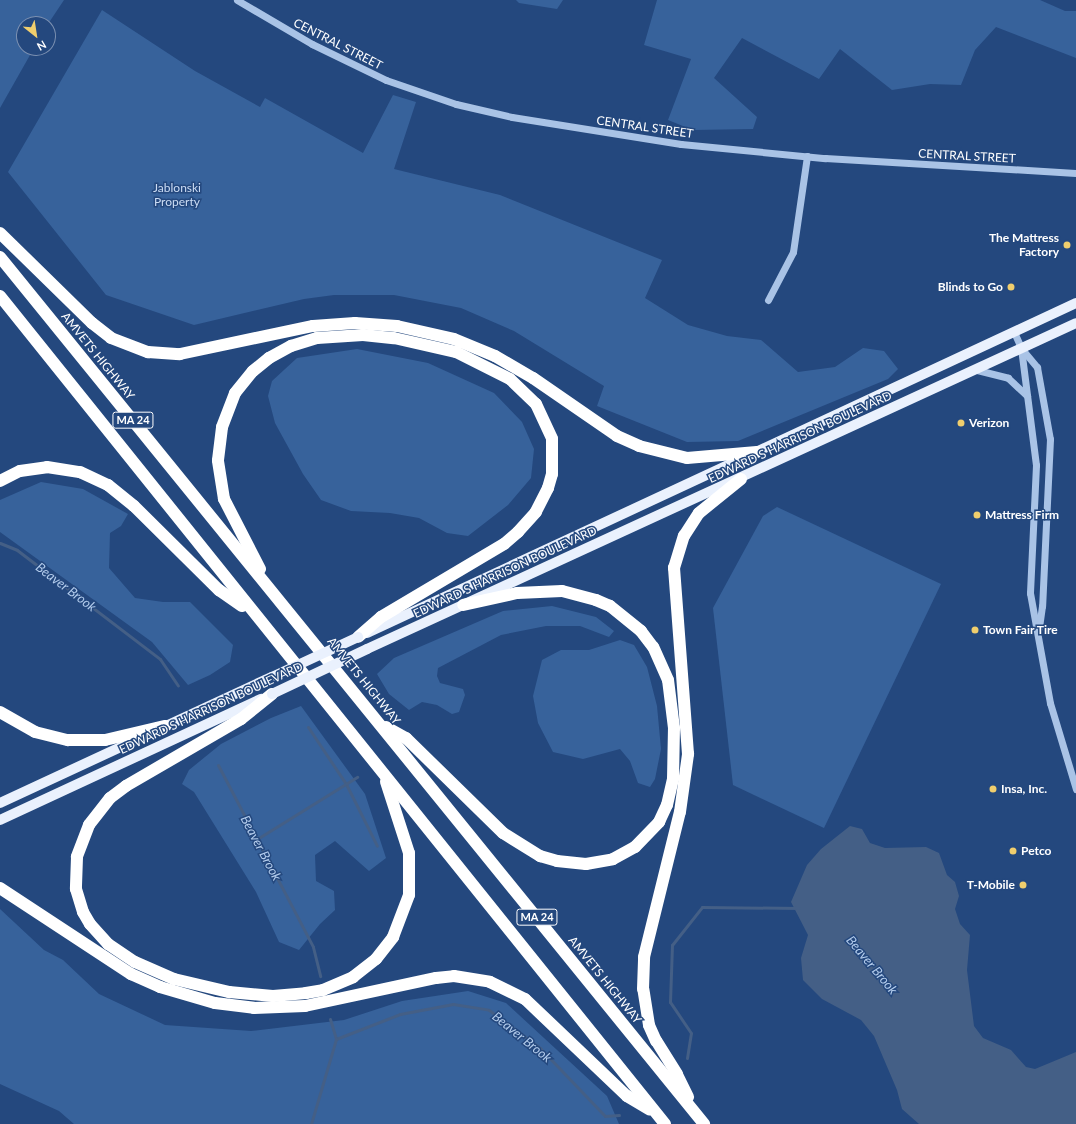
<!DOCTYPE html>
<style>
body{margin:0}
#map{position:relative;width:1076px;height:1124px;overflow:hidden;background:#24487e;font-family:Lato,sans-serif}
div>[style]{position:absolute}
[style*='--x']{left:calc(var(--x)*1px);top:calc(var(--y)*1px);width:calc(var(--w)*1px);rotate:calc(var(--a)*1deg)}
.green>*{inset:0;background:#37629b}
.water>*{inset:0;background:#445f86}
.stream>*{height:3px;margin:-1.5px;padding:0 1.5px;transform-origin:1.5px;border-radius:1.5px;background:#445f86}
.minor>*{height:7px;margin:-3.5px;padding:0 3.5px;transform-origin:3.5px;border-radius:3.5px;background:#a9c3e6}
.major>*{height:10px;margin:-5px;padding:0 5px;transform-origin:5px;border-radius:5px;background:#eaf1fd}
.highway>*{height:12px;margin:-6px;padding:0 6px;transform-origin:6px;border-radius:6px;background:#fff}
.major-bridge>*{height:10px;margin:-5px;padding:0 5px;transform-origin:5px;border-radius:5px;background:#eaf1fd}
.dots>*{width:11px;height:11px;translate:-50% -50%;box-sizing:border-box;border:2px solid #24487e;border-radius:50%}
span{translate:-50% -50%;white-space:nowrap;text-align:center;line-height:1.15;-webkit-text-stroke:3px #24487e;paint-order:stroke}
.shield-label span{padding:1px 3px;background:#24487e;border:1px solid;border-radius:3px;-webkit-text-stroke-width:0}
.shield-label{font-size:11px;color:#fff;font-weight:700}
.street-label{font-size:12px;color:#fff}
.park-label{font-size:12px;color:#ccddf5}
.poi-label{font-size:12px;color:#fff;font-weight:700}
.right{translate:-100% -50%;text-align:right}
.left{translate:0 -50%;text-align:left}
.water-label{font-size:13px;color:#b4cded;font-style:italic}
.north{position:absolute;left:16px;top:16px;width:40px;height:40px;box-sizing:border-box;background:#24487e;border:1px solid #7c91b2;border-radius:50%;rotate:150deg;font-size:11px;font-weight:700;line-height:16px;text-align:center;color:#fff}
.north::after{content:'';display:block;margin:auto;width:14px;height:18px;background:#f0ce6d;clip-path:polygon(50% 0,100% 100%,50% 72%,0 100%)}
</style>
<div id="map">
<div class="green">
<div style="clip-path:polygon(0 0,64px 0,48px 24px,24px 24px,24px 48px,34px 48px,0 108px)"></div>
<div style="clip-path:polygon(516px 0,563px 0,557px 9px,519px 3px)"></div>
<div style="clip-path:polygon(657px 0,1040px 0,1065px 11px,1076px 11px,1076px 58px,996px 27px,975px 50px,961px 85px,930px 84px,892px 90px,840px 49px,819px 79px,742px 38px,714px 78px,757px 117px,753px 129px,693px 130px,668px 120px,691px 59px,644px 45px)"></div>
<div style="clip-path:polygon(102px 10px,195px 71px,260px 107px,265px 98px,363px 153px,393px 95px,416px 102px,394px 169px,500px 195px,662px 260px,645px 298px,688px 325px,727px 336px,761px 340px,798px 372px,835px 367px,863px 348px,884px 351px,898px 369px,888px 379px,738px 441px,687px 442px,597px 406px,604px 386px,514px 331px,461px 308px,394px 295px,334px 295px,304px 299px,194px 325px,106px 295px,8px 172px)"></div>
<div style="clip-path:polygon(357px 349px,428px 363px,494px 393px,522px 422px,534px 449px,531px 478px,508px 505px,468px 536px,447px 533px,419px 518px,390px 513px,351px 511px,321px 500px,303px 474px,275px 423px,268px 396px,272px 381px,297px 358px)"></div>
<div style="clip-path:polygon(41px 482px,83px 489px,128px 514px,121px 526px,110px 533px,109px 568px,135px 598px,163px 602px,190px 602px,233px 645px,230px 662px,210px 675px,188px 685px,152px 642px,0 532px,0 500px)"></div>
<div style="clip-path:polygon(777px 507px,941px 584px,824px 828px,733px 785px,713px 608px,763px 516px)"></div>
<div style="clip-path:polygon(552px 606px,596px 617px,614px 631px,609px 637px,580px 626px,546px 626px,501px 635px,438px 668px,437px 676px,440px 683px,463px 689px,465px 695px,459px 712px,452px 714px,437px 705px,422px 702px,409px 710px,389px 694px,377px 674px,394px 658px,503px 611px)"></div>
<div style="clip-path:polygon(620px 640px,634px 645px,647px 667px,657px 706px,661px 749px,655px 779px,650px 787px,638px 783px,630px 761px,620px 749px,583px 759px,553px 752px,538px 723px,533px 696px,542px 660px,561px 650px,589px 650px)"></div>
<div style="clip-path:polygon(301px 706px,365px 794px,386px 858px,369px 871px,335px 841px,315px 855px,316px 881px,334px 891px,335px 910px,320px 924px,299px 950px,279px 942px,256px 892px,194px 792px,182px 784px,189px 770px,221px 744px,271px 718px)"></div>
<div style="clip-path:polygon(0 909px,44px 950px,63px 960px,99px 994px,165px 1025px,251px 1031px,344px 1020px,402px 1001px,468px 991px,506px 1003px,607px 1096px,619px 1124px,74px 1124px,59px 1111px,0 1084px)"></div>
</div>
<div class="water">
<div style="clip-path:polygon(850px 826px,862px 829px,870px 843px,885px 848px,926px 847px,939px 853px,947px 875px,955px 882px,959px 896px,955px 909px,960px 924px,970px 935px,967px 970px,974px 1026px,983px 1038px,1011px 1050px,1026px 1067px,1035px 1069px,1076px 1052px,1076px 1124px,919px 1124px,902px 1109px,897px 1090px,874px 1036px,861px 1020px,822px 999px,803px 980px,801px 958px,808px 935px,791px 902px,807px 865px,821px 849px)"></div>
</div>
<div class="stream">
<div style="--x:0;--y:543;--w:18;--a:22"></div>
<div style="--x:17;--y:550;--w:180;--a:37.3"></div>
<div style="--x:160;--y:659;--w:32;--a:56"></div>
<div style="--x:308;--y:727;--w:69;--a:56.3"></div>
<div style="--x:346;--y:784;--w:69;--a:63.4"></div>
<div style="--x:218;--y:765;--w:205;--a:62.4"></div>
<div style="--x:313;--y:947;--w:30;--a:76"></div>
<div style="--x:257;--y:839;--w:118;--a:-31.8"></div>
<div style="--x:330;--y:1019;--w:21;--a:73"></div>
<div style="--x:336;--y:1039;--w:69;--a:-21.3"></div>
<div style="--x:400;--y:1014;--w:54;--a:-10.7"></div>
<div style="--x:453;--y:1004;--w:36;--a:9"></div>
<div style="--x:489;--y:1010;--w:64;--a:36.7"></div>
<div style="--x:540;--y:1048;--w:94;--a:46.3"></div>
<div style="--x:605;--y:1116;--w:14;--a:-4"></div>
<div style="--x:687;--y:1058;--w:25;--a:-81"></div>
<div style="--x:691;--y:1033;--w:37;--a:-124"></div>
<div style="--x:670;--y:1002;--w:57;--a:-88"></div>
<div style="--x:672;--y:945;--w:48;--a:-51.7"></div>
<div style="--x:702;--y:907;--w:97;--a:0.6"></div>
<div style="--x:311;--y:1124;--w:89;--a:-73.6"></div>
</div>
<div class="minor">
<div style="--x:237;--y:0;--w:87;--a:30.4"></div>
<div style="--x:312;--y:44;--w:82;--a:25.9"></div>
<div style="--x:386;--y:80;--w:74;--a:18.9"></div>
<div style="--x:456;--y:104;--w:57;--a:13.1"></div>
<div style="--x:512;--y:117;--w:171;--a:9.1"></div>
<div style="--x:681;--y:144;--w:145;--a:5.6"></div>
<div style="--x:825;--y:158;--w:251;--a:3.4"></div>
<div style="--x:768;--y:300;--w:54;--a:-62.5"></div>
<div style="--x:793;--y:252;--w:97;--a:-81.7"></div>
<div style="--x:1014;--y:332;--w:17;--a:66"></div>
<div style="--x:1021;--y:348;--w:118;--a:82.7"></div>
<div style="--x:1036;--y:465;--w:128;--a:92.7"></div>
<div style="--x:1030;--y:593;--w:112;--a:79.7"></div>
<div style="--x:1050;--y:703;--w:90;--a:73.2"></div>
<div style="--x:1021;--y:348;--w:25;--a:50"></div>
<div style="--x:1037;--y:367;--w:73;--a:79.8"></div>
<div style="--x:1050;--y:439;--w:167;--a:92.7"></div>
<div style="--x:1042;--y:606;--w:22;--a:98"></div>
<div style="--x:977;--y:370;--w:32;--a:14"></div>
<div style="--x:1008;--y:378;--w:26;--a:43"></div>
</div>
<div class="major">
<div style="--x:367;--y:633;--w:782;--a:-24.96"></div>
<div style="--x:367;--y:649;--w:780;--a:-24.69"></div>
<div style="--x:0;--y:803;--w:300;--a:-24.9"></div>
<div style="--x:0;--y:820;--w:288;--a:-24.9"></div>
</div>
<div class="highway">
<div style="--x:0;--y:233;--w:129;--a:44.4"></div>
<div style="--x:92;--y:323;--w:24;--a:38"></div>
<div style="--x:111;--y:338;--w:40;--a:21"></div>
<div style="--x:148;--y:352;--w:32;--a:4"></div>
<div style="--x:180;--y:354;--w:136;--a:-11.9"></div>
<div style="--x:313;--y:326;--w:42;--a:-4.1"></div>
<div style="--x:355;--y:323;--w:42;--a:4.1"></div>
<div style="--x:397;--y:326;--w:58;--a:12.8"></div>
<div style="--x:454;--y:339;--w:44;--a:22.5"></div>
<div style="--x:495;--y:356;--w:44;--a:30.1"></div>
<div style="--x:533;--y:378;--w:102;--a:34.6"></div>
<div style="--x:617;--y:436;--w:24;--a:24"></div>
<div style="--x:639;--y:446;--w:49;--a:14"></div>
<div style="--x:687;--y:458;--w:70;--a:-4.9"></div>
<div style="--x:0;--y:257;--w:1117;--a:50.92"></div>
<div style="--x:0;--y:296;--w:1062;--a:51.23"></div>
<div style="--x:0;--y:481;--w:22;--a:-27"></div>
<div style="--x:20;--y:471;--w:27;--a:-8"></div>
<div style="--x:47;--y:467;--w:33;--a:9"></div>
<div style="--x:80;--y:472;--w:31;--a:25"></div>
<div style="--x:108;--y:485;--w:33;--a:39"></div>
<div style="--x:134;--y:506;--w:120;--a:44.7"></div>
<div style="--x:219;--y:590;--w:28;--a:35"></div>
<div style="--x:260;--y:569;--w:79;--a:-117.2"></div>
<div style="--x:224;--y:499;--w:39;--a:-99"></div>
<div style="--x:218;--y:460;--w:33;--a:-83"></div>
<div style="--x:222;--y:427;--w:36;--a:-69"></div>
<div style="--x:235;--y:393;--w:28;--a:-51"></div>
<div style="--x:253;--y:371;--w:21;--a:-39"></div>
<div style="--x:269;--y:358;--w:25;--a:-29"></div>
<div style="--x:291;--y:346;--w:27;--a:-17"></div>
<div style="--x:317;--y:338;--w:46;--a:-3.7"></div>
<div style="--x:363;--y:335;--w:31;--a:6"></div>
<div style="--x:394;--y:338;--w:64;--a:12.7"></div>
<div style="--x:456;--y:352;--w:60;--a:26.6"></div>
<div style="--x:510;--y:379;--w:36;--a:44"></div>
<div style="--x:536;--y:404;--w:38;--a:65"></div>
<div style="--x:552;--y:439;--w:35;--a:90"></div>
<div style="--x:552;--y:474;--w:15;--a:106"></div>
<div style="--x:548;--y:488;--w:27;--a:117"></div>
<div style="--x:536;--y:512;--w:27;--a:132"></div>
<div style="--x:518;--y:532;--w:18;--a:139"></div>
<div style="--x:504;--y:544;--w:143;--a:149.3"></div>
<div style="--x:381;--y:617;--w:30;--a:139"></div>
<div style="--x:272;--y:694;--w:40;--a:141"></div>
<div style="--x:241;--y:719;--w:133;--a:149.8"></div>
<div style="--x:126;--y:786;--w:20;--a:143"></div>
<div style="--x:110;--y:798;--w:34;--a:128"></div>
<div style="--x:89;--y:825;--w:34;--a:111"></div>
<div style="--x:77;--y:857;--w:32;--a:92"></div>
<div style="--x:76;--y:889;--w:24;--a:73"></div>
<div style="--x:83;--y:912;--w:14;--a:60"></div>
<div style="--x:90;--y:924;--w:27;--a:48"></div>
<div style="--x:108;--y:944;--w:32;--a:34"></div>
<div style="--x:135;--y:962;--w:43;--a:23.6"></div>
<div style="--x:174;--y:979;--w:57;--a:13.3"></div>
<div style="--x:229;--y:992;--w:44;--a:5.2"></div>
<div style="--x:273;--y:996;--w:33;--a:-5"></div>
<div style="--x:306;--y:993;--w:17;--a:-10"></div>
<div style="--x:323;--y:990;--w:33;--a:-23"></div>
<div style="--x:353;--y:977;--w:29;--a:-38"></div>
<div style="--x:376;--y:959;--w:28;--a:-52"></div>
<div style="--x:393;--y:937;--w:45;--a:-69.1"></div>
<div style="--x:409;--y:895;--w:42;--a:-90"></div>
<div style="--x:409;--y:853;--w:75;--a:-107.9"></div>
<div style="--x:0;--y:712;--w:40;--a:29.7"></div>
<div style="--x:35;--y:732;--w:34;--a:14"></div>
<div style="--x:68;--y:740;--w:37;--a:0"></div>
<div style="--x:105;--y:740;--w:62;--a:-13.1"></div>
<div style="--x:386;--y:727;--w:23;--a:29"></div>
<div style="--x:406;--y:738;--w:136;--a:44.4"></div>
<div style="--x:503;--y:833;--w:44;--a:31.9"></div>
<div style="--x:540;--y:856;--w:18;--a:16"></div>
<div style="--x:557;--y:861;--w:29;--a:6"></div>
<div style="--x:586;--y:864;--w:27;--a:-10"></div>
<div style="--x:613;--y:859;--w:25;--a:-29"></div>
<div style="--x:635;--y:847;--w:35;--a:-46"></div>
<div style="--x:659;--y:822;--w:19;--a:-65"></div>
<div style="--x:667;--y:805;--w:27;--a:-77"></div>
<div style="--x:673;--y:779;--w:51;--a:-88.9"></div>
<div style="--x:674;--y:728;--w:48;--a:-97.1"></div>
<div style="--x:668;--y:680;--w:36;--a:-114"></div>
<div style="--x:653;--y:647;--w:20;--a:-127"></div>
<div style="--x:641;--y:631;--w:40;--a:-141"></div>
<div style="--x:610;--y:606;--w:15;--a:-157"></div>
<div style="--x:596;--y:600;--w:35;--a:-165"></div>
<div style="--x:562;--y:591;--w:45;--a:177.5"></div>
<div style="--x:517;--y:593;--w:55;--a:167.5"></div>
<div style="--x:0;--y:888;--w:157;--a:33.3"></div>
<div style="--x:131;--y:974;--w:32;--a:24"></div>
<div style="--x:160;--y:987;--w:57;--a:16.2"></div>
<div style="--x:215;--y:1003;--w:39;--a:7"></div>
<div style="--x:254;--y:1008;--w:51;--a:-2.2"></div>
<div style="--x:305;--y:1006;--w:134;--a:-12.1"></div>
<div style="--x:436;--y:978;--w:18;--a:-6"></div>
<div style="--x:454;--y:976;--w:36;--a:9"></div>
<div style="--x:490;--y:982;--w:39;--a:26"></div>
<div style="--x:525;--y:999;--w:141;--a:43.6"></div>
<div style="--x:627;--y:1096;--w:26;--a:31"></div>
<div style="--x:688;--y:1097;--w:25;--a:-116"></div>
<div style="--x:677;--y:1074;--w:39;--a:-122"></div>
<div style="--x:656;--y:1041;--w:17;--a:-114"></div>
<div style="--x:649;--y:1025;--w:36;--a:-99"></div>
<div style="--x:643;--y:989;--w:32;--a:-88"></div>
<div style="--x:644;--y:957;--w:149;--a:-76.1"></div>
<div style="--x:680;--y:812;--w:59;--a:-82.1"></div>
<div style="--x:688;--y:754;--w:187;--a:-94.3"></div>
<div style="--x:674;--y:568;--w:34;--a:-73"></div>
<div style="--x:684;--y:536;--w:27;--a:-57"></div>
<div style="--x:699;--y:513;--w:54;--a:-39"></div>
</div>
<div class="major-bridge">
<div style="--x:272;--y:677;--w:95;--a:-24.9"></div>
<div style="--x:272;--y:694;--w:105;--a:-25.3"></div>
</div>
<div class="dots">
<div style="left:1067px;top:245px;background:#f0ce6d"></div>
<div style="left:1011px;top:287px;background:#f0ce6d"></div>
<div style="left:961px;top:423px;background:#f0ce6d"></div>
<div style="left:977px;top:515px;background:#f0ce6d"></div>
<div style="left:975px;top:630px;background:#f0ce6d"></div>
<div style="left:993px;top:789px;background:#f0ce6d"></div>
<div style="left:1013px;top:851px;background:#f0ce6d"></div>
<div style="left:1023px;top:885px;background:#f0ce6d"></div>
</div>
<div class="shield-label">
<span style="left:133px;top:420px">MA 24</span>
<span style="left:537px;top:917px">MA 24</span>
</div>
<div class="street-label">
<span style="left:338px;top:44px;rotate:27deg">CENTRAL STREET</span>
<span style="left:645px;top:127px;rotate:8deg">CENTRAL STREET</span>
<span style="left:967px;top:156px;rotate:3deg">CENTRAL STREET</span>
<span style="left:98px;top:356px;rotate:51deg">AMVETS HIGHWAY</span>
<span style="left:800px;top:437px;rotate:-25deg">EDWARD S HARRISON BOULEVARD</span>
<span style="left:505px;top:572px;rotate:-25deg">EDWARD S HARRISON BOULEVARD</span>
<span style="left:364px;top:681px;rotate:51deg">AMVETS HIGHWAY</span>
<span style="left:211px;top:708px;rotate:-25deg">EDWARD S HARRISON BOULEVARD</span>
<span style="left:605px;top:980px;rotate:51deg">AMVETS HIGHWAY</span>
</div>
<div class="park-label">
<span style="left:177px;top:195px">Jablonski<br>Property</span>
</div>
<div class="poi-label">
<span class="right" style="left:1059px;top:245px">The Mattress<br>Factory</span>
<span class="right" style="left:1003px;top:287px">Blinds to Go</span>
<span class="left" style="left:969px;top:423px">Verizon</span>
<span class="left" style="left:985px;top:515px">Mattress Firm</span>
<span class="left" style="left:983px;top:630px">Town Fair Tire</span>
<span class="left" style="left:1001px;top:789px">Insa, Inc.</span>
<span class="left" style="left:1021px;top:851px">Petco</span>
<span class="right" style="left:1015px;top:885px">T-Mobile</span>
</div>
<div class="water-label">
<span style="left:66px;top:587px;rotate:37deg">Beaver Brook</span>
<span style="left:261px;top:848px;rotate:62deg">Beaver Brook</span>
<span style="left:872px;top:965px;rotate:50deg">Beaver Brook</span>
<span style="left:522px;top:1037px;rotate:39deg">Beaver Brook</span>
</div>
<div class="north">N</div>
</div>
